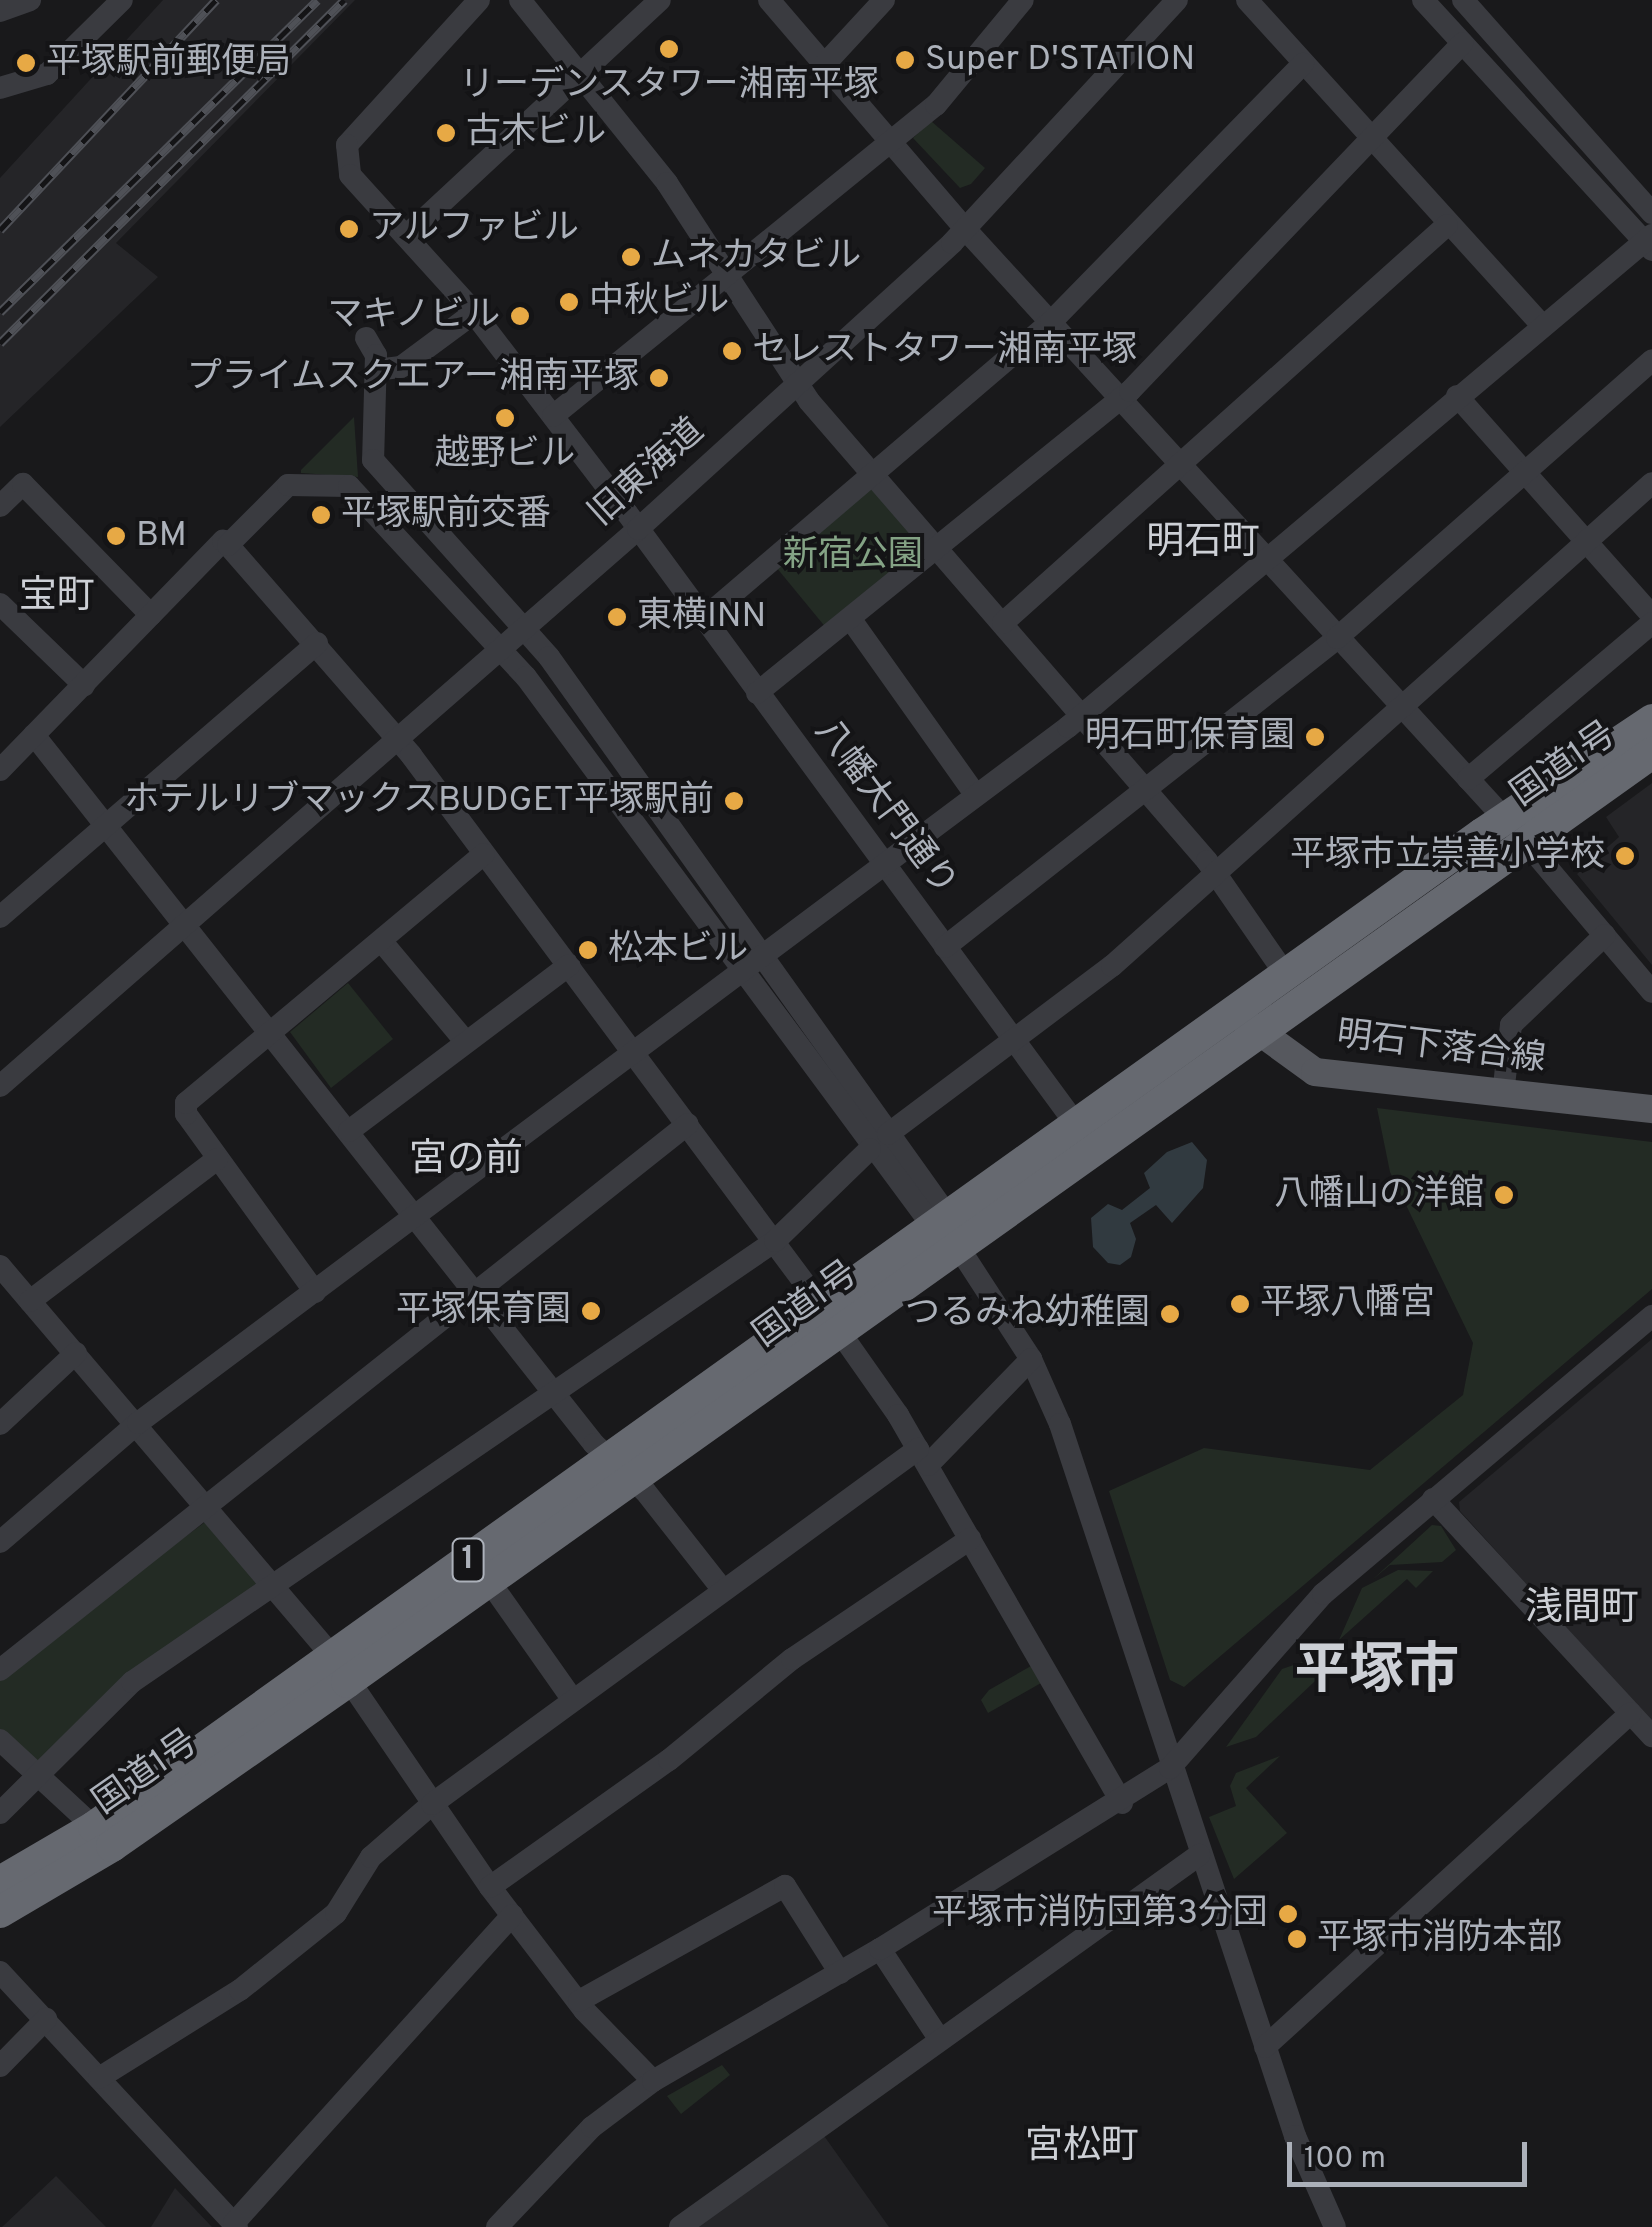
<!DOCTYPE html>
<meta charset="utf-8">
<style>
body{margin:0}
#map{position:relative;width:1652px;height:2227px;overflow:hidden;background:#19191b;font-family:Overpass,"Noto Sans JP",sans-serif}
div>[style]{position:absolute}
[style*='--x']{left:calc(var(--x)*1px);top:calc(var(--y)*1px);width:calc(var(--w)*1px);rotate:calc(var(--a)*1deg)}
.built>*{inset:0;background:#252528}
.green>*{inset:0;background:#232b24}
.water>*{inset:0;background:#313a40}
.minor>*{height:22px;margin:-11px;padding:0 11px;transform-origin:11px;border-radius:11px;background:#3a3b40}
.major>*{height:28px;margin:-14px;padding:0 14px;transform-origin:14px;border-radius:14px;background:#56585e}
.highway>*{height:32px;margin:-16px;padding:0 16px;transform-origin:16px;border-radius:16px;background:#666970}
.rail>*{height:9px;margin-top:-4.5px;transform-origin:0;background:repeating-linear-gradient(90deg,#141416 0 15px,#4f5157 0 30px);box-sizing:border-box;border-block:2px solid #4f5157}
.dots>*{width:28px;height:28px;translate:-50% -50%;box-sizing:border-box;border:5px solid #141416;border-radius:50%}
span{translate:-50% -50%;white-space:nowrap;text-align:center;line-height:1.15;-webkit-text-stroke:8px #141416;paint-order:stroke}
.shield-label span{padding:2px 8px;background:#141416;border:2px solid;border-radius:8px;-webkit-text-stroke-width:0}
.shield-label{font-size:32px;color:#acb1ba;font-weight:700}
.poi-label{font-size:35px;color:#acb1ba}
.left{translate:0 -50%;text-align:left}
.right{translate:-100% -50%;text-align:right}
.street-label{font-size:35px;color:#acb1ba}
.park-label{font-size:35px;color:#84a385}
.neighbourhood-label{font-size:38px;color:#cdd0d6}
.town-label{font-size:55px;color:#cdd0d6;font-weight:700}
.scale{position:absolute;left:1287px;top:2142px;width:240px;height:45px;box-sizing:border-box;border:5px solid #acb1ba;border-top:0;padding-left:12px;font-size:30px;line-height:35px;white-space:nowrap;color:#acb1ba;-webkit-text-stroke:8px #141416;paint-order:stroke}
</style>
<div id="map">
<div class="built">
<div style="clip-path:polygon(163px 0,355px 0,116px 243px,158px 277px,0 427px,0 178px)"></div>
<div style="clip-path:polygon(1652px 783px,1652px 965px,1577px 874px,1619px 837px,1606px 817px)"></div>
<div style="clip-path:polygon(1652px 1339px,1652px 1723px,1460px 1511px,1459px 1502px)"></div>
<div style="clip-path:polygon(822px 2133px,889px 2227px,697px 2227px)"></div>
<div style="clip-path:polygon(56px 2176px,106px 2227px,2px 2227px)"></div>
<div style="clip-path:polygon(175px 2188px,212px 2227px,151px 2227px)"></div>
</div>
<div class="green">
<div style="clip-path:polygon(931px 121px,985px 168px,971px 184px,960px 188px,913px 138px)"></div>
<div style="clip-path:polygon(354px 417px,358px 477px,301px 473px,301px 470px)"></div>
<div style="clip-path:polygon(871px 487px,925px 547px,827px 629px,776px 567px)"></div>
<div style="clip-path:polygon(348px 983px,393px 1039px,331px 1088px,290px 1032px)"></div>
<div style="clip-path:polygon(1377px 1108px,1652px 1142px,1652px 1289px,1184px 1687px,1170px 1680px,1109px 1491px,1204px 1448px,1370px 1470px,1463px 1395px,1473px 1343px,1390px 1172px)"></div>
<div style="clip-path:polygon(212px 1517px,265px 1585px,132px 1682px,39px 1775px,0 1740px,0 1673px)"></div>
<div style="clip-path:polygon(1432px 1525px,1441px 1526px,1456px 1550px,1442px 1562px,1390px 1565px,1372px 1580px)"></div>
<div style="clip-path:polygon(1398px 1570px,1433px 1571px,1416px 1588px,1407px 1579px,1339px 1640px,1362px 1588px)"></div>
<div style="clip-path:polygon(1323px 1655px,1332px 1665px,1256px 1737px,1226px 1747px,1282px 1669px)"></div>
<div style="clip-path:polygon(1031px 1666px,1041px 1683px,988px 1713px,981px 1700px,989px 1690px)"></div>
<div style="clip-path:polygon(1280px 1756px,1246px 1788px,1287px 1833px,1234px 1879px,1209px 1817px,1236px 1806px,1230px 1786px,1236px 1773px)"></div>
<div style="clip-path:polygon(722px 2065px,730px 2075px,681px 2114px,667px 2096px)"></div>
</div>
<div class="water">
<div style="clip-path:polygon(1192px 1142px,1207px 1160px,1203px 1188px,1172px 1223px,1156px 1205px,1130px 1223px,1136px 1239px,1131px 1257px,1120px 1265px,1108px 1263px,1093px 1247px,1091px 1218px,1108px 1204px,1122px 1210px,1150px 1188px,1144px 1173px,1167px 1152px)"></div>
</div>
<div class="minor">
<div style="--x:479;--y:0;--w:196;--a:132.3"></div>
<div style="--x:347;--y:145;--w:30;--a:84"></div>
<div style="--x:350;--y:175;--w:174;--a:47.8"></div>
<div style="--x:467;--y:304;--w:263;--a:52.6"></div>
<div style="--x:627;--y:513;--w:762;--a:53.7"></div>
<div style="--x:520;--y:0;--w:235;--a:51.2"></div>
<div style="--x:667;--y:183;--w:260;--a:56.9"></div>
<div style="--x:809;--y:401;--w:608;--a:49.13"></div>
<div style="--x:1207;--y:861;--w:139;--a:55.3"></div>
<div style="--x:769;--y:0;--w:303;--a:49.4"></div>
<div style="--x:966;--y:230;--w:828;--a:47.54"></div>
<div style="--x:1525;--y:841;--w:197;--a:49.9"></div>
<div style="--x:1247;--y:0;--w:440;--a:47.8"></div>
<div style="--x:1423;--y:0;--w:339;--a:47.5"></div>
<div style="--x:1463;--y:0;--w:285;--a:48.4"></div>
<div style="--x:0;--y:11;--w:32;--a:-20"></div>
<div style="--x:825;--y:64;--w:87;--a:-47.3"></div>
<div style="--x:0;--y:88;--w:49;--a:-16.6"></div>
<div style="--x:47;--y:74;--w:105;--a:-44.6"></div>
<div style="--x:407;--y:235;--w:345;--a:-42.9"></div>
<div style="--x:366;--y:338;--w:20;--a:60"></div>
<div style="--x:376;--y:355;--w:105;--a:91.6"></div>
<div style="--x:373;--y:460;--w:264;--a:48.2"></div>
<div style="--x:549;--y:657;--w:690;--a:54.49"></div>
<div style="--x:950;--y:1219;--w:27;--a:75"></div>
<div style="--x:957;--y:1245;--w:136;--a:57"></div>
<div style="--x:1031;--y:1359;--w:71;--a:66"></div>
<div style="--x:1060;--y:1424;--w:750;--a:71.73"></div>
<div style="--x:1295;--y:2136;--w:99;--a:66.3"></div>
<div style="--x:376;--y:370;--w:25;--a:-7"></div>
<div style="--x:401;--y:367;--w:91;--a:-36.5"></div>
<div style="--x:1457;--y:396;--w:294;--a:48.4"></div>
<div style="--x:553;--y:416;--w:493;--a:-39.1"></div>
<div style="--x:936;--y:105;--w:136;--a:-50.4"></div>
<div style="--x:0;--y:506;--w:32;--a:-44"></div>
<div style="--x:23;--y:484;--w:183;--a:45.7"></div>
<div style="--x:228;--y:545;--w:279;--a:48.9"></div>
<div style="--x:411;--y:755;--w:690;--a:53.31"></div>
<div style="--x:0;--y:604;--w:117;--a:44"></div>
<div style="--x:703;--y:619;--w:458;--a:-40.5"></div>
<div style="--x:1051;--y:322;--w:361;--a:-45.7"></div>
<div style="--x:852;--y:621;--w:212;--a:54.6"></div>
<div style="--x:1003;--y:623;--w:596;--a:-41.87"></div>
<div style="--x:757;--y:693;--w:480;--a:-39"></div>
<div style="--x:1130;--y:391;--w:481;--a:-46.3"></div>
<div style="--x:34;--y:735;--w:903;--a:51.7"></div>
<div style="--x:594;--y:1444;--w:69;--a:42.7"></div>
<div style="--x:645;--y:1491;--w:125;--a:51.8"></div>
<div style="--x:0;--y:770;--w:320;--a:-45.8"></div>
<div style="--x:223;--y:541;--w:6;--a:39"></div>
<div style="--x:228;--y:545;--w:85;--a:-45"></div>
<div style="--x:288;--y:485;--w:61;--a:0.9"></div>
<div style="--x:349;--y:486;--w:260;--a:47.2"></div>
<div style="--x:526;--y:677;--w:696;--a:53.48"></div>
<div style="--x:1468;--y:779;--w:241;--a:-40.3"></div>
<div style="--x:0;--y:917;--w:419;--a:-40.8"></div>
<div style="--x:383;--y:943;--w:126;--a:50.1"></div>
<div style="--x:945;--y:947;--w:499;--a:-38.2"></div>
<div style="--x:1337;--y:638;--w:420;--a:-41.4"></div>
<div style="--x:0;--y:1086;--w:847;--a:-41.12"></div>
<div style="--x:638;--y:529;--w:425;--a:-42.3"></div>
<div style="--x:952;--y:243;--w:331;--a:-47.2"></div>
<div style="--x:1503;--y:1094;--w:69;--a:-83.4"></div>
<div style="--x:1511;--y:1025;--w:130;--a:-43.8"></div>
<div style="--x:349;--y:1131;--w:276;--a:-37"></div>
<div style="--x:888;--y:1134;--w:280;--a:-36.9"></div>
<div style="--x:1112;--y:966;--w:724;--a:-41.81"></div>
<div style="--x:0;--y:1266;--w:514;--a:49.58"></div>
<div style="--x:333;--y:1657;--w:278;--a:55.7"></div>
<div style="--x:490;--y:1887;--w:155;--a:52.6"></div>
<div style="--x:584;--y:2010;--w:99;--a:45.8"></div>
<div style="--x:315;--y:1292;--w:220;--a:-125.9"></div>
<div style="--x:186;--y:1114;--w:11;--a:-90"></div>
<div style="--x:186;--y:1103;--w:388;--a:-39.9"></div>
<div style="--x:30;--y:1301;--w:235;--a:-37.2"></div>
<div style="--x:839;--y:1331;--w:103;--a:54.9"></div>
<div style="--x:898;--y:1415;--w:448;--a:60"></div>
<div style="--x:0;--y:1424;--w:104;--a:-43.1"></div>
<div style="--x:928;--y:1465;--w:148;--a:-45.8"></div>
<div style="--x:1433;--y:1499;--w:323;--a:47.3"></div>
<div style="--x:0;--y:1542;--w:182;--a:-40.8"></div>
<div style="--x:138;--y:1423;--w:1162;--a:-36.81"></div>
<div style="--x:1068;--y:727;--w:764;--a:-40.11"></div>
<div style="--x:489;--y:1581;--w:146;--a:54.8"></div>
<div style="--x:0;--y:1670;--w:878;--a:-38.44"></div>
<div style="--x:0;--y:1740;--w:128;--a:42.8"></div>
<div style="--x:0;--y:1813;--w:186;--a:-44.8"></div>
<div style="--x:132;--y:1682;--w:780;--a:-34.44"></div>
<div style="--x:775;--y:1241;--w:132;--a:-44.1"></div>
<div style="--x:490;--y:1887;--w:219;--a:-35.4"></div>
<div style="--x:669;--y:1760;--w:159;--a:-39.4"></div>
<div style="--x:792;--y:1659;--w:215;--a:-34"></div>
<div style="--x:880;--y:1949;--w:109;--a:56.6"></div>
<div style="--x:0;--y:1972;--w:348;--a:47.1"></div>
<div style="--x:579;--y:2001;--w:236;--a:-29.2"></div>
<div style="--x:785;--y:1886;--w:103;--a:57.7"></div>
<div style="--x:1265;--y:2047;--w:495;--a:-42.4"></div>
<div style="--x:0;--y:2066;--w:66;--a:-45.6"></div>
<div style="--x:99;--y:2078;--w:166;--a:-32"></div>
<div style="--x:240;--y:1990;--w:123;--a:-38.7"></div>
<div style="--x:336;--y:1913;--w:66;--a:-58"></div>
<div style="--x:371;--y:1857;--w:81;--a:-41"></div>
<div style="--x:432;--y:1804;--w:602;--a:-36.15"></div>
<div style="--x:234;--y:2223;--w:415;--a:-47.9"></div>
<div style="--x:497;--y:2227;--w:138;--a:-46.5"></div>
<div style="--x:592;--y:2127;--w:76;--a:-37"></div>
<div style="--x:653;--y:2081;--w:263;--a:-30.2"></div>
<div style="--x:880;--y:1949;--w:342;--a:-32"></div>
<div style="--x:1170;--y:1768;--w:232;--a:-48.7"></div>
<div style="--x:1323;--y:1594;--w:431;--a:-40.2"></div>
<div style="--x:680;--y:2227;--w:639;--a:-35.63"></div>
</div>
<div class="major">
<div style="--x:1246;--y:1022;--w:85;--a:35.9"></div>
<div style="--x:1315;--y:1072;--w:339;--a:6.3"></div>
</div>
<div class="highway">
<div style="--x:0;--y:1882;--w:109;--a:-30.3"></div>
<div style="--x:94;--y:1827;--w:1707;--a:-35.58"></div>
<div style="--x:1482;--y:834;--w:205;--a:-33.8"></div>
<div style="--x:0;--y:1912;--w:130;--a:-30.5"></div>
<div style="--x:112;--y:1846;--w:287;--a:-34.9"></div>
<div style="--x:347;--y:1682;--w:1602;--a:-35.45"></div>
</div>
<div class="rail">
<div style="--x:0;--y:230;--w:316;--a:-46.8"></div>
<div style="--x:0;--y:312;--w:445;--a:-44.5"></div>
<div style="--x:0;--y:343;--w:486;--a:-44.9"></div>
</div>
<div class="dots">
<div style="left:669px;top:49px;background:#e7a945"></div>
<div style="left:905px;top:60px;background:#e7a945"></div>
<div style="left:26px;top:63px;background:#e7a945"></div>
<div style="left:446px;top:133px;background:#e7a945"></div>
<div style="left:349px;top:229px;background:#e7a945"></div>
<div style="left:631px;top:257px;background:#e7a945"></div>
<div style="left:569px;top:302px;background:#e7a945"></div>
<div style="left:520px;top:316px;background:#e7a945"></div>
<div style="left:732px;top:351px;background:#e7a945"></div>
<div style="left:659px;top:378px;background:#e7a945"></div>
<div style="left:505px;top:418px;background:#e7a945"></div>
<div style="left:321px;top:515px;background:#e7a945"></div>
<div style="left:116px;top:536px;background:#e7a945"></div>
<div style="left:617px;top:617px;background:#e7a945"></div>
<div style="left:1315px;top:737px;background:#e7a945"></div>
<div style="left:734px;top:801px;background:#e7a945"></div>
<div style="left:1625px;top:856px;background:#e7a945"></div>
<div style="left:588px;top:950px;background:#e7a945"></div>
<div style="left:1504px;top:1195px;background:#e7a945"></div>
<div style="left:1240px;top:1304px;background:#e7a945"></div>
<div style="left:591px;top:1311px;background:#e7a945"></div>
<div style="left:1170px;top:1314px;background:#e7a945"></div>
<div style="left:1288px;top:1914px;background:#e7a945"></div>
<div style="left:1297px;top:1939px;background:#e7a945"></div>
</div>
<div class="shield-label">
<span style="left:468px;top:1560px">1</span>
</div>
<div class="poi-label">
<span class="left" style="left:925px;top:60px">Super D'STATION</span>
<span class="left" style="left:46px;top:63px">平塚駅前郵便局</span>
<span style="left:669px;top:86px">リーデンスタワー湘南平塚</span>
<span class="left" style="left:466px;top:133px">古木ビル</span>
<span class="left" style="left:369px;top:229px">アルファビル</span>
<span class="left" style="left:651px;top:257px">ムネカタビル</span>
<span class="left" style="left:589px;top:302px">中秋ビル</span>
<span class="right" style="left:500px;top:316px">マキノビル</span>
<span class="left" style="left:752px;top:351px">セレストタワー湘南平塚</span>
<span class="right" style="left:639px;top:378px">プライムスクエアー湘南平塚</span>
<span style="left:505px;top:455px">越野ビル</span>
<span class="left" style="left:341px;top:515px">平塚駅前交番</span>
<span class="left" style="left:136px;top:536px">BM</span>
<span class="left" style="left:637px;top:617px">東横INN</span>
<span class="right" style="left:1295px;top:737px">明石町保育園</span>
<span class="right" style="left:714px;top:801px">ホテルリブマックスBUDGET平塚駅前</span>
<span class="right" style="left:1605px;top:856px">平塚市立崇善小学校</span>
<span class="left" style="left:608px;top:950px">松本ビル</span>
<span class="right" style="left:1484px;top:1195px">八幡山の洋館</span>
<span class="left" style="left:1260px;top:1304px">平塚八幡宮</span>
<span class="right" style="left:571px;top:1311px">平塚保育園</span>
<span class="right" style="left:1150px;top:1314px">つるみね幼稚園</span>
<span class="right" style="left:1268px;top:1914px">平塚市消防団第3分団</span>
<span class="left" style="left:1317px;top:1939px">平塚市消防本部</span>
</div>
<div class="street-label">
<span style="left:647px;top:473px;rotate:-42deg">旧東海道</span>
<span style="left:1564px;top:765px;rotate:-35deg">国道1号</span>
<span style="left:885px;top:808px;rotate:53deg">八幡大門通り</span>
<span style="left:1441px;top:1048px;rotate:7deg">明石下落合線</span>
<span style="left:806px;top:1305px;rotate:-36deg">国道1号</span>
<span style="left:146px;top:1773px;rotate:-35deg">国道1号</span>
</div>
<div class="park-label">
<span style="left:853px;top:556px">新宿公園</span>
</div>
<div class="neighbourhood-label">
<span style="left:1203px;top:544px">明石町</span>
<span style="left:57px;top:598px">宝町</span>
<span style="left:466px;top:1161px">宮の前</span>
<span style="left:1582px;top:1610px">浅間町</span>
<span style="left:1082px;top:2148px">宮松町</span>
</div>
<div class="town-label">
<span style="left:1377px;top:1674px">平塚市</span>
</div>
<div class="scale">100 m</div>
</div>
